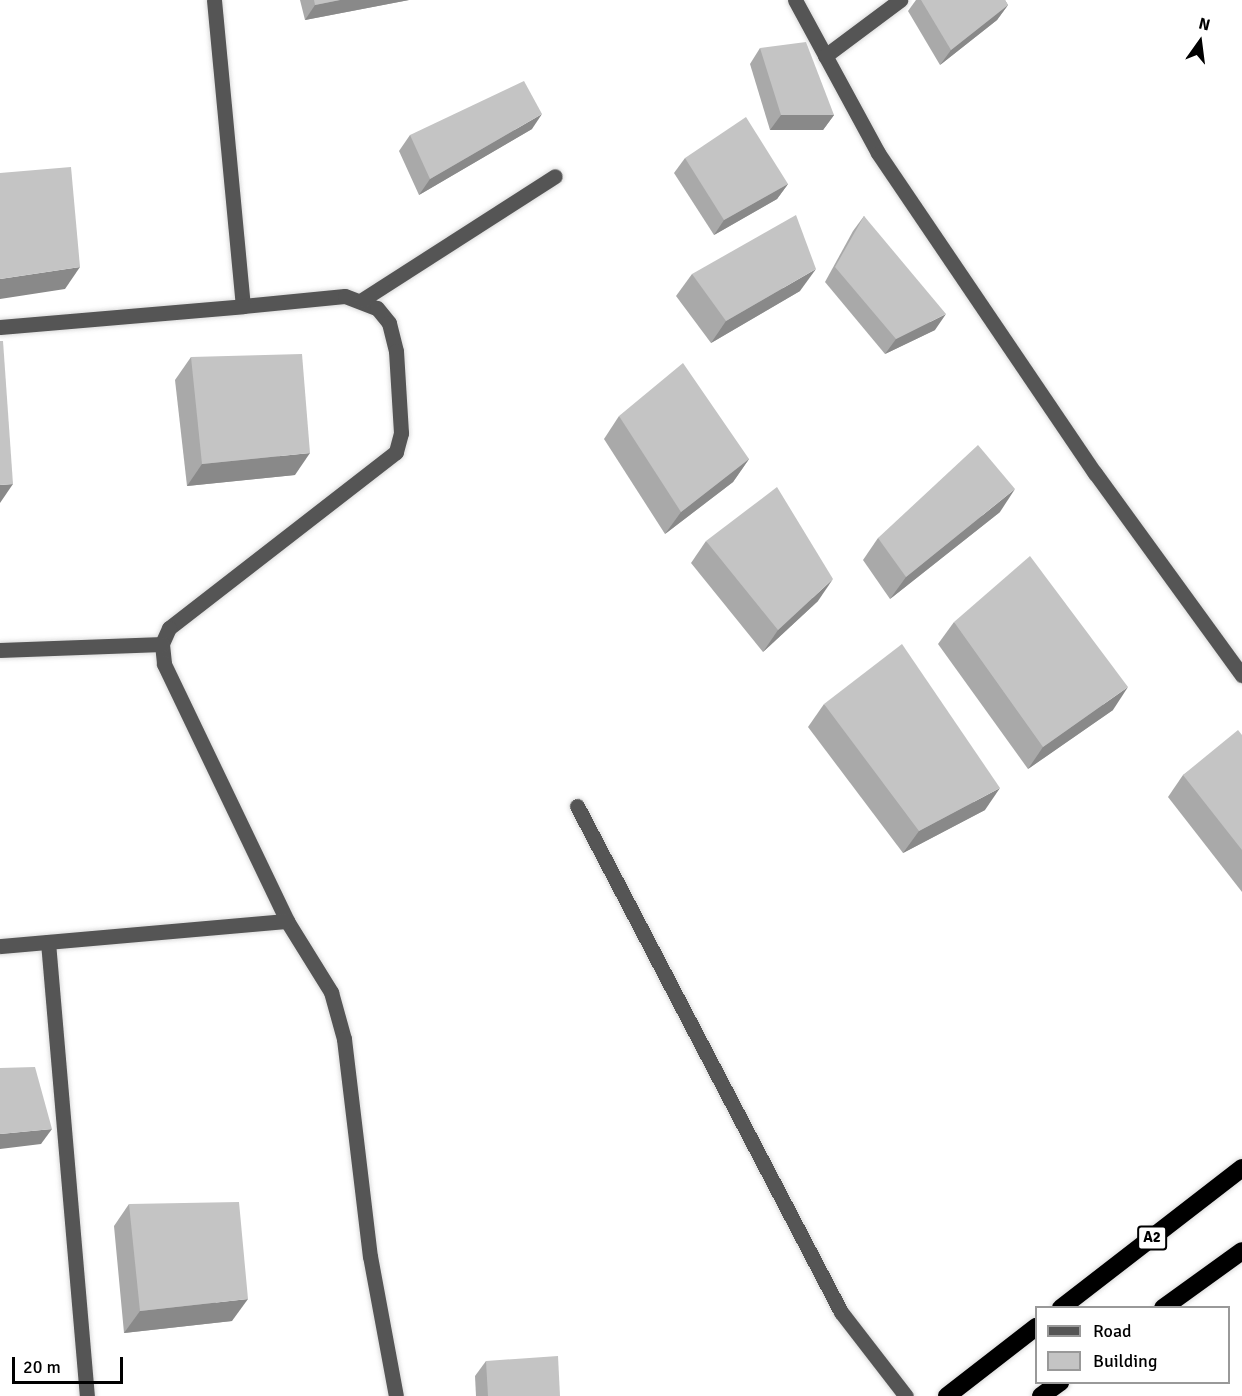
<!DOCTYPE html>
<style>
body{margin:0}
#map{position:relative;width:1242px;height:1396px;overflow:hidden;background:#fff;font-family:Signika,sans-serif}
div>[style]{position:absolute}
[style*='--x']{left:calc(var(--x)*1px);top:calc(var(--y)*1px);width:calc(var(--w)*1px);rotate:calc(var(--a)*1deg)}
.roads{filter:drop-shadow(0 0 2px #dbdbdb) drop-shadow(0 0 2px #dbdbdb)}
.minor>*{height:15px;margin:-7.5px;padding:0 7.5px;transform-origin:7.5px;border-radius:7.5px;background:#555}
.highway>*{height:18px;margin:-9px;padding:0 9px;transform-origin:9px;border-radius:9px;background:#000}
.wall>*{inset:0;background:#a9a9a9}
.shaded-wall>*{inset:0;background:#898989}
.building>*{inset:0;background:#c4c4c4}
span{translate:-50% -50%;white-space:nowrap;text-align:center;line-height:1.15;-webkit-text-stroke:5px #fff;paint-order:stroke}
.shield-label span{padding:2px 4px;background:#fff;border:2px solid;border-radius:4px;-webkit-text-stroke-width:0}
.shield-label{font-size:15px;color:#000;font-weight:700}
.legend{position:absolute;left:1035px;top:1306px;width:195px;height:78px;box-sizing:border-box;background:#fff;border:2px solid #999;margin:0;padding:8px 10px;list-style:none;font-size:18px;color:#000}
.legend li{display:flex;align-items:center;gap:12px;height:30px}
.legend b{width:30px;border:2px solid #999}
.north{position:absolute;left:1170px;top:12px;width:60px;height:60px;-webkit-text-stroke:4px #fff;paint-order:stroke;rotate:14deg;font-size:16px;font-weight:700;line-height:24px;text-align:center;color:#000}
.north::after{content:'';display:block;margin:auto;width:21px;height:27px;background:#000;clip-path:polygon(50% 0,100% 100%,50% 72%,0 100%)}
.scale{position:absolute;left:12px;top:1357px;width:111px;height:27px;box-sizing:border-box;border:3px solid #000;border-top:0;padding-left:8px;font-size:18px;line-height:21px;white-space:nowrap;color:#000;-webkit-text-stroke:4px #fff;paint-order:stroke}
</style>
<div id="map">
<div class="roads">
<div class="minor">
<div style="--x:214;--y:0;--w:307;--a:84.6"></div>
<div style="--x:243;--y:306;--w:102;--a:-5.6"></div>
<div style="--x:345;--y:296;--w:34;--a:21"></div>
<div style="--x:377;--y:308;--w:19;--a:51"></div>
<div style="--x:389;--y:323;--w:29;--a:76"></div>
<div style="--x:396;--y:351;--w:82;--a:86.5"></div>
<div style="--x:401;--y:433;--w:20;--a:105"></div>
<div style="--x:396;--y:452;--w:287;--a:142.2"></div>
<div style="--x:169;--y:628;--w:17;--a:114"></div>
<div style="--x:162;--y:644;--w:20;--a:84"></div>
<div style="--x:164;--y:664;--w:285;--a:64.4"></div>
<div style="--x:287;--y:921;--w:84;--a:58.2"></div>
<div style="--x:331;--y:992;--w:49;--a:74.5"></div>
<div style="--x:344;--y:1039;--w:219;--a:83.2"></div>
<div style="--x:370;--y:1256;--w:142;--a:79.5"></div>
<div style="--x:795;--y:0;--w:174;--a:61.5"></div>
<div style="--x:878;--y:153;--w:387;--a:55.9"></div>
<div style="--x:1095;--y:473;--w:250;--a:54"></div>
<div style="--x:825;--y:56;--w:94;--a:-36.7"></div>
<div style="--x:362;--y:300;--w:229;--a:-32.7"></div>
<div style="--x:0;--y:327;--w:244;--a:-4.9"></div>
<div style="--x:0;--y:650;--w:162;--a:-2.1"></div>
<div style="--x:577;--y:806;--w:571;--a:62.45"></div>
<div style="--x:841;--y:1312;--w:106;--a:52.3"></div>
<div style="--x:48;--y:942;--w:456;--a:85.1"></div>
<div style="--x:0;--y:946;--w:288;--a:-5"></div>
</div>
<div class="highway">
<div style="--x:1061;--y:1308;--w:229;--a:-37.7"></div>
<div style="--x:1163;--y:1308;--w:97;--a:-35.8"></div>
<div style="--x:947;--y:1396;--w:113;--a:-37.8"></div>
<div style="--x:1041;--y:1396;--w:24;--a:-36"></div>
</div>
</div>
<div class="wall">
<div style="clip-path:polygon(300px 0,409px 0,305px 20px)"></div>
<div style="clip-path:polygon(916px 0,1005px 0,1008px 5px,997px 20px,940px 65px,908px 11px)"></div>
<div style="clip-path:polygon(760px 48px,834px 115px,823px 130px,770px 130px,750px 64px)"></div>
<div style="clip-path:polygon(532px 129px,419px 195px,399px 151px,410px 135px)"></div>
<div style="clip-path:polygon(685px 158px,788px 184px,777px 199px,714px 235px,674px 173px)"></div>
<div style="clip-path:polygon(864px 216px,935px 330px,885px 354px,825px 282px,853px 231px)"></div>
<div style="clip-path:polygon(692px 274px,800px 291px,711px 343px,676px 296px)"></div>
<div style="clip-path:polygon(191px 357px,295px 475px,187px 486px,175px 380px)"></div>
<div style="clip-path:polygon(619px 416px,749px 459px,733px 482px,665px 534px,604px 439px)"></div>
<div style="clip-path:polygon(1000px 512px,890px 599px,863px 560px,878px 538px)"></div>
<div style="clip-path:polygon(706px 541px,818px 601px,763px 652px,691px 563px)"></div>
<div style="clip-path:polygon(954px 622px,1113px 710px,1028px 769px,938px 644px)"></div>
<div style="clip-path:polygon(824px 704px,985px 810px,903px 853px,808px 727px)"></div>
<div style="clip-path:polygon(1242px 735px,1242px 892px,1168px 797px,1183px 775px)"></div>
<div style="clip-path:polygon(129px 1204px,232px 1321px,124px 1333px,114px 1226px)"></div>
<div style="clip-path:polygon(486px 1361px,560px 1396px,476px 1396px,475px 1376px)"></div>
</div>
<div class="shaded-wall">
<div style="clip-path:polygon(340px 0,409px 0,305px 20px,315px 5px)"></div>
<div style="clip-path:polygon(1008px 5px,997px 20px,940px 65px,951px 50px)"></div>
<div style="clip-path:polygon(542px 114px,532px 129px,419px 195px,430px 179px)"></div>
<div style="clip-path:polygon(781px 115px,834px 115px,823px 130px,770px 130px)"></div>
<div style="clip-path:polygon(788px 184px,777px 199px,714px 235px,724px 220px)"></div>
<div style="clip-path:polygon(80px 267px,65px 289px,0 299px,0 279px)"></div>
<div style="clip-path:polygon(816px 269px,800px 291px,711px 343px,726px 321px)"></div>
<div style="clip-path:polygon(946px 314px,935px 330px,885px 354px,896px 339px)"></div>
<div style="clip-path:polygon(310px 453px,295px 475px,187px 486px,202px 464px)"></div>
<div style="clip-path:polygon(749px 459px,733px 482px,665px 534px,681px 512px)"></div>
<div style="clip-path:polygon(13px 484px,0 503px,0 485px)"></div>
<div style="clip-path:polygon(1015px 489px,1000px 512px,890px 599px,906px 577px)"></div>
<div style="clip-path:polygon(833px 579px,818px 601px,763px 652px,778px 630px)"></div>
<div style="clip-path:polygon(1128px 687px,1113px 710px,1028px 769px,1043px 747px)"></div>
<div style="clip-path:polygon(1000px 788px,985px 810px,903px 853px,919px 831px)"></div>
<div style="clip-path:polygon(52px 1129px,41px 1144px,0 1149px,0 1134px)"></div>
<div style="clip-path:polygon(248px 1299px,232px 1321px,124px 1333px,140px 1311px)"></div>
</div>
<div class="building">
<div style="clip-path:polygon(314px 0,340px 0,315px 5px)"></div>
<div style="clip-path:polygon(921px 0,1005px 0,1008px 5px,951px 50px)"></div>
<div style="clip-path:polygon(806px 42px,834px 115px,781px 115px,760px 48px)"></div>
<div style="clip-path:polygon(524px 81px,542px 114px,430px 179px,410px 135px)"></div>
<div style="clip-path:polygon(746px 117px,788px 184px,724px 220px,685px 158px)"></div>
<div style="clip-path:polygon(71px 167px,80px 267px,0 279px,0 173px)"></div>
<div style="clip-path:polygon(796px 215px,816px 269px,726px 321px,692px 274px)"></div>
<div style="clip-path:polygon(864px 216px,946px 314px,896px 339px,835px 267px)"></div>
<div style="clip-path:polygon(0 341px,3px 341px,13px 484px,0 485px)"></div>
<div style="clip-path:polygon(302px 354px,310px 453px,202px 464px,191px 357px)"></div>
<div style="clip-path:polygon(683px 363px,749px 459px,681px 512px,619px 416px)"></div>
<div style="clip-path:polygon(978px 445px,1015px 489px,906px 577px,878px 538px)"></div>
<div style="clip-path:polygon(777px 487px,833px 579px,778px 630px,706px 541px)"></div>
<div style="clip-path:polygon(1030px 556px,1128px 687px,1043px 747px,954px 622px)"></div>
<div style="clip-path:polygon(902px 644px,1000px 788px,919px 831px,824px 704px)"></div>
<div style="clip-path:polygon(1238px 730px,1242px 735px,1242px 850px,1183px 775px)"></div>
<div style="clip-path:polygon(35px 1067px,52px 1129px,0 1134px,0 1068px)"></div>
<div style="clip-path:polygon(239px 1202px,248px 1299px,140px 1311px,129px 1204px)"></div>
<div style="clip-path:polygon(558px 1356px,560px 1396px,488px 1396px,486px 1361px)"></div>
</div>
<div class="shield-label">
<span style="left:1152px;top:1238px">A2</span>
</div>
<ul class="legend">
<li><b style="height:8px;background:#555"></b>Road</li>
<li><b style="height:16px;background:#c4c4c4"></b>Building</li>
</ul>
<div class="north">N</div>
<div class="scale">20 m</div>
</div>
